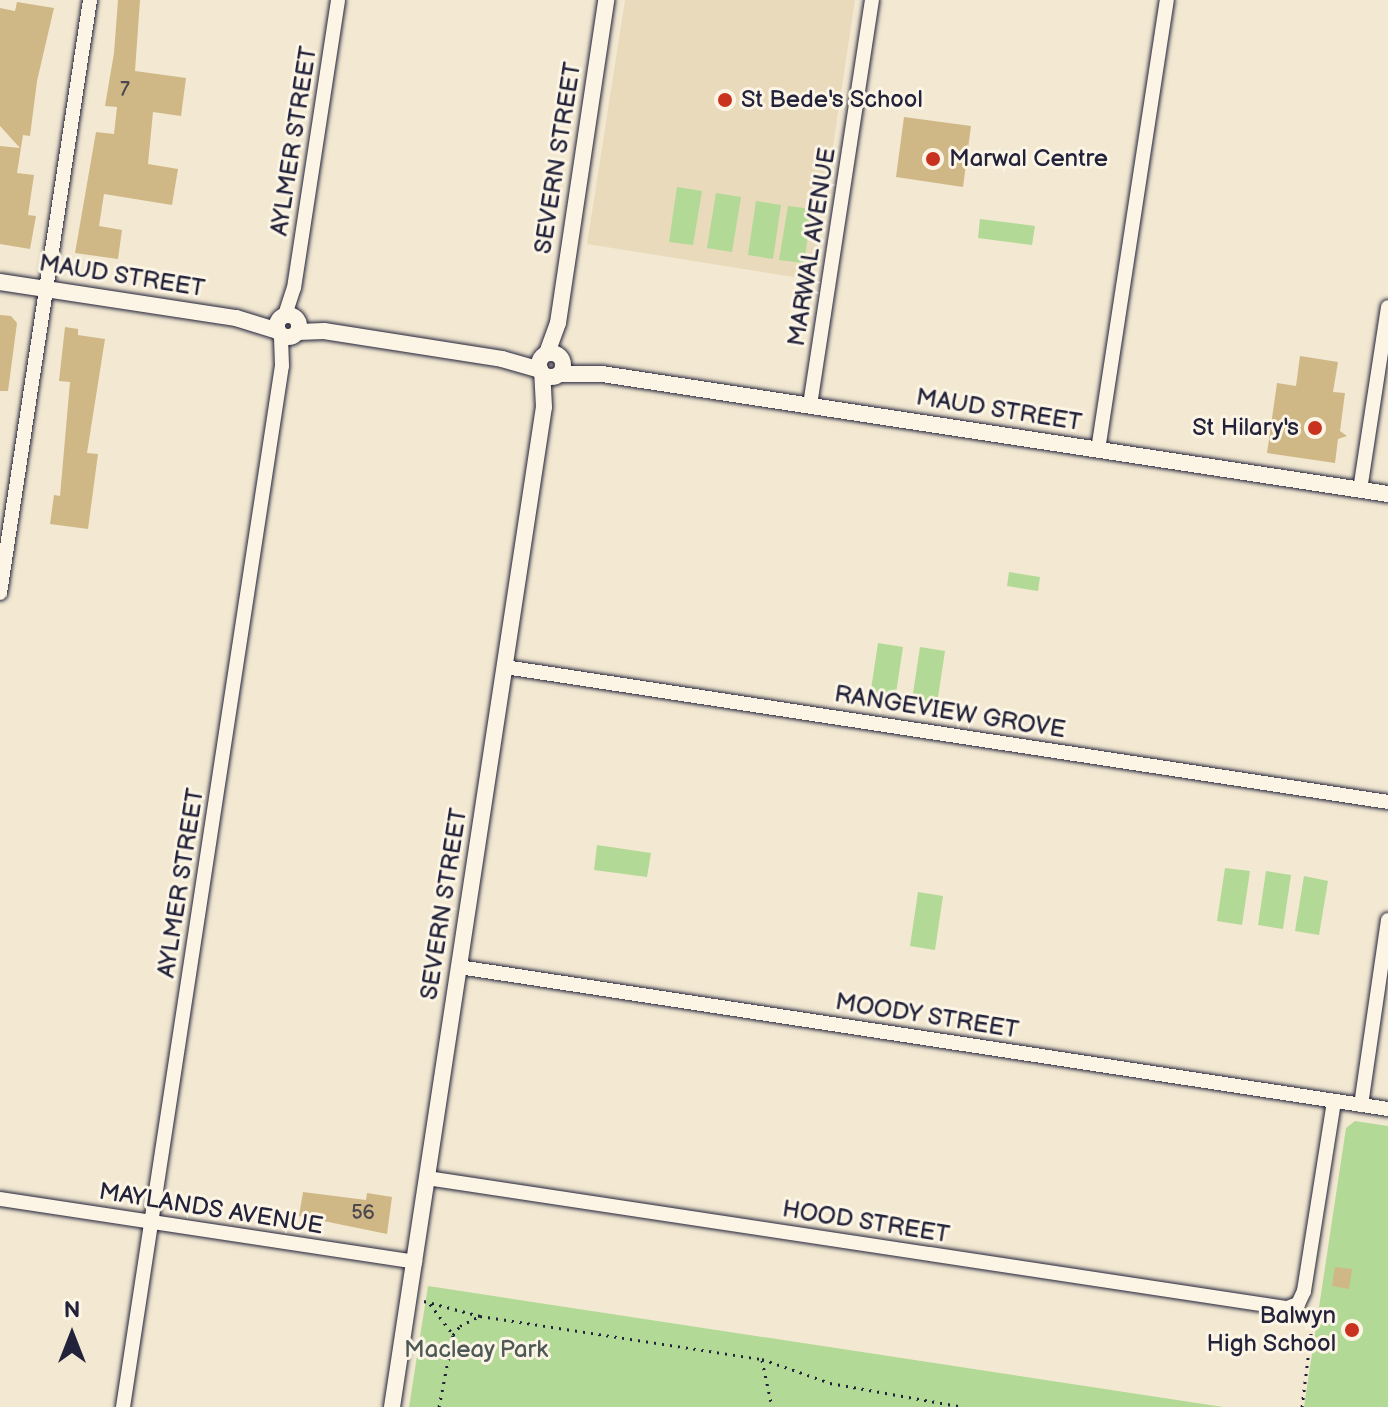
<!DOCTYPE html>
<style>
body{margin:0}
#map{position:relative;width:1388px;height:1407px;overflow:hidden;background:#f3e9d2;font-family:"Balsamiq Sans",sans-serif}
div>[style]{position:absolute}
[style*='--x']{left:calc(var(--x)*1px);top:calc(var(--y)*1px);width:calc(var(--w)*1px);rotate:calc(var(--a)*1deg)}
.built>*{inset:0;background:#e8dabb}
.green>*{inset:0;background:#b2d995}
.building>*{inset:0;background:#cfb786}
.path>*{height:3px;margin-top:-1.5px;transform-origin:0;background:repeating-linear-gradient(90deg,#22223b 0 2px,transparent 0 8px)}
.roads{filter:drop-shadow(0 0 2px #22223b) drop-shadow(0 0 2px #22223b)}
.minor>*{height:14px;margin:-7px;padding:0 7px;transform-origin:7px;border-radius:7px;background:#fcf5e5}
.tertiary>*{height:16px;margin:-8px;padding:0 8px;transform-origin:8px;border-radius:8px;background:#fcf5e5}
.tertiary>.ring{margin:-8px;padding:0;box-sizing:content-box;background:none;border:16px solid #fcf5e5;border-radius:50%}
.dots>*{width:22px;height:22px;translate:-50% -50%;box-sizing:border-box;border:4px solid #fcf5e5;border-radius:50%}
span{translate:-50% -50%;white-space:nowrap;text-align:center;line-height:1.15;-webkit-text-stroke:6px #fcf5e5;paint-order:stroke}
.number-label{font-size:20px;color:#4d474e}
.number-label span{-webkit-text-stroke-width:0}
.poi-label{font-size:24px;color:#22223b}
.left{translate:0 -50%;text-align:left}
.right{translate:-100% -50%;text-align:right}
.street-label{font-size:24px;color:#22223b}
.park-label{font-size:24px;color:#4d5956}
.north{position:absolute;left:32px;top:1295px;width:80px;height:80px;-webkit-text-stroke:6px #fcf5e5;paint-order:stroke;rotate:0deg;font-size:22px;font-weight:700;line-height:32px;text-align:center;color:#22223b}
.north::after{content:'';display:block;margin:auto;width:28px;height:36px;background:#22223b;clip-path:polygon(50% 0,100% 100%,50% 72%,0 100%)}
</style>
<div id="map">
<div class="built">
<div style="clip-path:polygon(625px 0,855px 0,813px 280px,587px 244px)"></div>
</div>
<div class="green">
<div style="clip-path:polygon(677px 187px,702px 191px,693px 245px,669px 242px)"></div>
<div style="clip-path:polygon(716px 193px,741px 197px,732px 252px,707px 248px)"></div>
<div style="clip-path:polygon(756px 201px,781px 205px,773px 259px,748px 255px)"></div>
<div style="clip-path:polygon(788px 206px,812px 209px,804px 263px,779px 260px)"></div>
<div style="clip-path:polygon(980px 219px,1035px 226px,1032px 245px,978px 238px)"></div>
<div style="clip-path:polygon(1009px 572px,1040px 577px,1038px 591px,1007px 586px)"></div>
<div style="clip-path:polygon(878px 643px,903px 647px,895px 700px,870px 696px)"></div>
<div style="clip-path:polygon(920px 647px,945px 651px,937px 704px,912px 700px)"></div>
<div style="clip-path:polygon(597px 845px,651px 853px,647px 877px,594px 870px)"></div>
<div style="clip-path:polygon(1225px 868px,1250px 871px,1242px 925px,1217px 921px)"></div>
<div style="clip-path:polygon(1266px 871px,1291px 875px,1283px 929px,1258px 925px)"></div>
<div style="clip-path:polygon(1304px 876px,1328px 881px,1319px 935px,1295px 931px)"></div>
<div style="clip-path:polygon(918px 892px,943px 896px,935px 950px,910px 946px)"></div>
<div style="clip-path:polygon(1355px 1121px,1388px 1126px,1388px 1407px,1304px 1407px,1346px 1128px)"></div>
<div style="clip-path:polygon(428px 1286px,1223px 1407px,409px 1407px)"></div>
</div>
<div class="building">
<div style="clip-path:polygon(118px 0,140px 0,135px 71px,186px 78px,181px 116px,153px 112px,148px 164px,178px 169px,172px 205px,104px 194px,99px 226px,122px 230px,118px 259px,75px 253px,96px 132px,114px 134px,117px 107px,105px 106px,114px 53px)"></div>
<div style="clip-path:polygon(17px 2px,54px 8px,37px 81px,30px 136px,23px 135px,17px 173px,34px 175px,28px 215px,36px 216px,30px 249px,0 244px,0 146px,20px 148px,0 126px,0 8px,15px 11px)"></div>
<div style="clip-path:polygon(904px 117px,971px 126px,963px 187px,896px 177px)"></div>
<div style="clip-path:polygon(0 315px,11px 316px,17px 323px,8px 391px,0 391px)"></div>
<div style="clip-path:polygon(65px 327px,78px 329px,78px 335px,105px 339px,87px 453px,98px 454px,88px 529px,50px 524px,54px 495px,60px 496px,70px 382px,59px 381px)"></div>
<div style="clip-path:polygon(1300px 356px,1338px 362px,1333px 392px,1345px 393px,1340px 431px,1347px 436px,1338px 439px,1335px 463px,1267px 453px,1277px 383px,1296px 386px)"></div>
<div style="clip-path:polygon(303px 1192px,366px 1200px,367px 1193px,392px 1197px,387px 1234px,299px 1216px)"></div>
<div style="clip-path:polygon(1335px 1267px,1352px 1269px,1349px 1289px,1332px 1286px)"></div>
</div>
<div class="path">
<div style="--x:424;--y:1301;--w:58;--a:15"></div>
<div style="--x:480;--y:1316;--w:285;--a:8.7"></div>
<div style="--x:762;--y:1359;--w:72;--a:19.4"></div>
<div style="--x:830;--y:1383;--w:136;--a:10.2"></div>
<div style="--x:430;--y:1304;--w:36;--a:53"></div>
<div style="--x:762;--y:1360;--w:48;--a:78"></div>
<div style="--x:439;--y:1407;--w:73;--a:-79"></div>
<div style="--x:453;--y:1335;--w:11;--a:-52"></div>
<div style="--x:460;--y:1326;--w:22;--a:-27"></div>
<div style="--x:1302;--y:1407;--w:99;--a:-83"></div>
</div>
<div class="roads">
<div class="minor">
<div style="--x:285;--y:315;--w:28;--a:-72"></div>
<div style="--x:294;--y:288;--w:291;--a:-81.3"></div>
<div style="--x:810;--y:405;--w:410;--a:-81.3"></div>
<div style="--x:1098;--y:450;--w:455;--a:-81.3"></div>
<div style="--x:1360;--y:490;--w:185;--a:-81.3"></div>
<div style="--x:0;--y:593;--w:600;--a:-81.37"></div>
<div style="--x:505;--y:667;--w:893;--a:8.69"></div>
<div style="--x:459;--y:967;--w:940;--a:8.69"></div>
<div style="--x:1361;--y:1105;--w:187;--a:-81.7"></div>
<div style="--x:427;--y:1178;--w:870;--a:8.6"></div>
<div style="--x:1287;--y:1308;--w:12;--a:-20"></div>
<div style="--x:1298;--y:1304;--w:14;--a:-65"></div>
<div style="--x:1304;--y:1291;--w:192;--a:-81"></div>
<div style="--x:0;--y:1199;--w:420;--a:8.6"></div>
<div style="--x:123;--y:1407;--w:1053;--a:-81.32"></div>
<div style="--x:282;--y:366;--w:31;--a:-92"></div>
</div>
<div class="tertiary">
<div style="--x:0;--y:282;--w:239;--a:8.7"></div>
<div style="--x:236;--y:318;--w:44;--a:17.2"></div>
<div class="ring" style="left:277px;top:315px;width:6px;height:6px"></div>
<div style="--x:298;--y:332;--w:26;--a:-2"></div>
<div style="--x:324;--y:331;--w:180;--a:8.9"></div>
<div style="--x:502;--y:359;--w:40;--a:16"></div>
<div class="ring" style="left:539px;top:353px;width:8px;height:8px"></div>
<div style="--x:547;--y:353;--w:32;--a:-70"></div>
<div style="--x:558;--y:323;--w:327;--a:-81.5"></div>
<div style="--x:560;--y:374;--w:42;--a:0"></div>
<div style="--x:602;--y:374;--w:795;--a:8.68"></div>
<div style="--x:392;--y:1407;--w:1011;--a:-81.36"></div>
<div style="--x:544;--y:407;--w:33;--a:-93"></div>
</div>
</div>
<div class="dots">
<div style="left:725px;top:100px;background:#c8321e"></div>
<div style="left:933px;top:159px;background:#c8321e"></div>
<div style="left:1315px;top:428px;background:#c8321e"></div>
<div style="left:1352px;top:1330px;background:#c8321e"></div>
</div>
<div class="number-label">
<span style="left:125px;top:90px">7</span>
<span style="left:363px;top:1213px">56</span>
</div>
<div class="poi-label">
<span class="left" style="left:741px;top:100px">St Bede's School</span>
<span class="left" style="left:949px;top:159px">Marwal Centre</span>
<span class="right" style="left:1299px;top:428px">St Hilary's</span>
<span class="right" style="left:1336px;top:1330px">Balwyn<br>High School</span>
</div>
<div class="street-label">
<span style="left:294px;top:141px;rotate:-81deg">AYLMER STREET</span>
<span style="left:558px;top:158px;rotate:-81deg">SEVERN STREET</span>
<span style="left:812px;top:247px;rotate:-81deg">MARWAL AVENUE</span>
<span style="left:122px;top:276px;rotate:9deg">MAUD STREET</span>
<span style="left:999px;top:410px;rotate:9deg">MAUD STREET</span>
<span style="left:950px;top:712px;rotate:9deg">RANGEVIEW GROVE</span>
<span style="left:181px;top:883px;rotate:-81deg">AYLMER STREET</span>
<span style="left:444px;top:904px;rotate:-81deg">SEVERN STREET</span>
<span style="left:927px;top:1016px;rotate:9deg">MOODY STREET</span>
<span style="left:211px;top:1209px;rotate:9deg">MAYLANDS AVENUE</span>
<span style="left:866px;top:1222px;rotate:9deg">HOOD STREET</span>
</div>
<div class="park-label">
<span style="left:476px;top:1350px">Macleay Park</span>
</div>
<div class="north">N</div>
</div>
